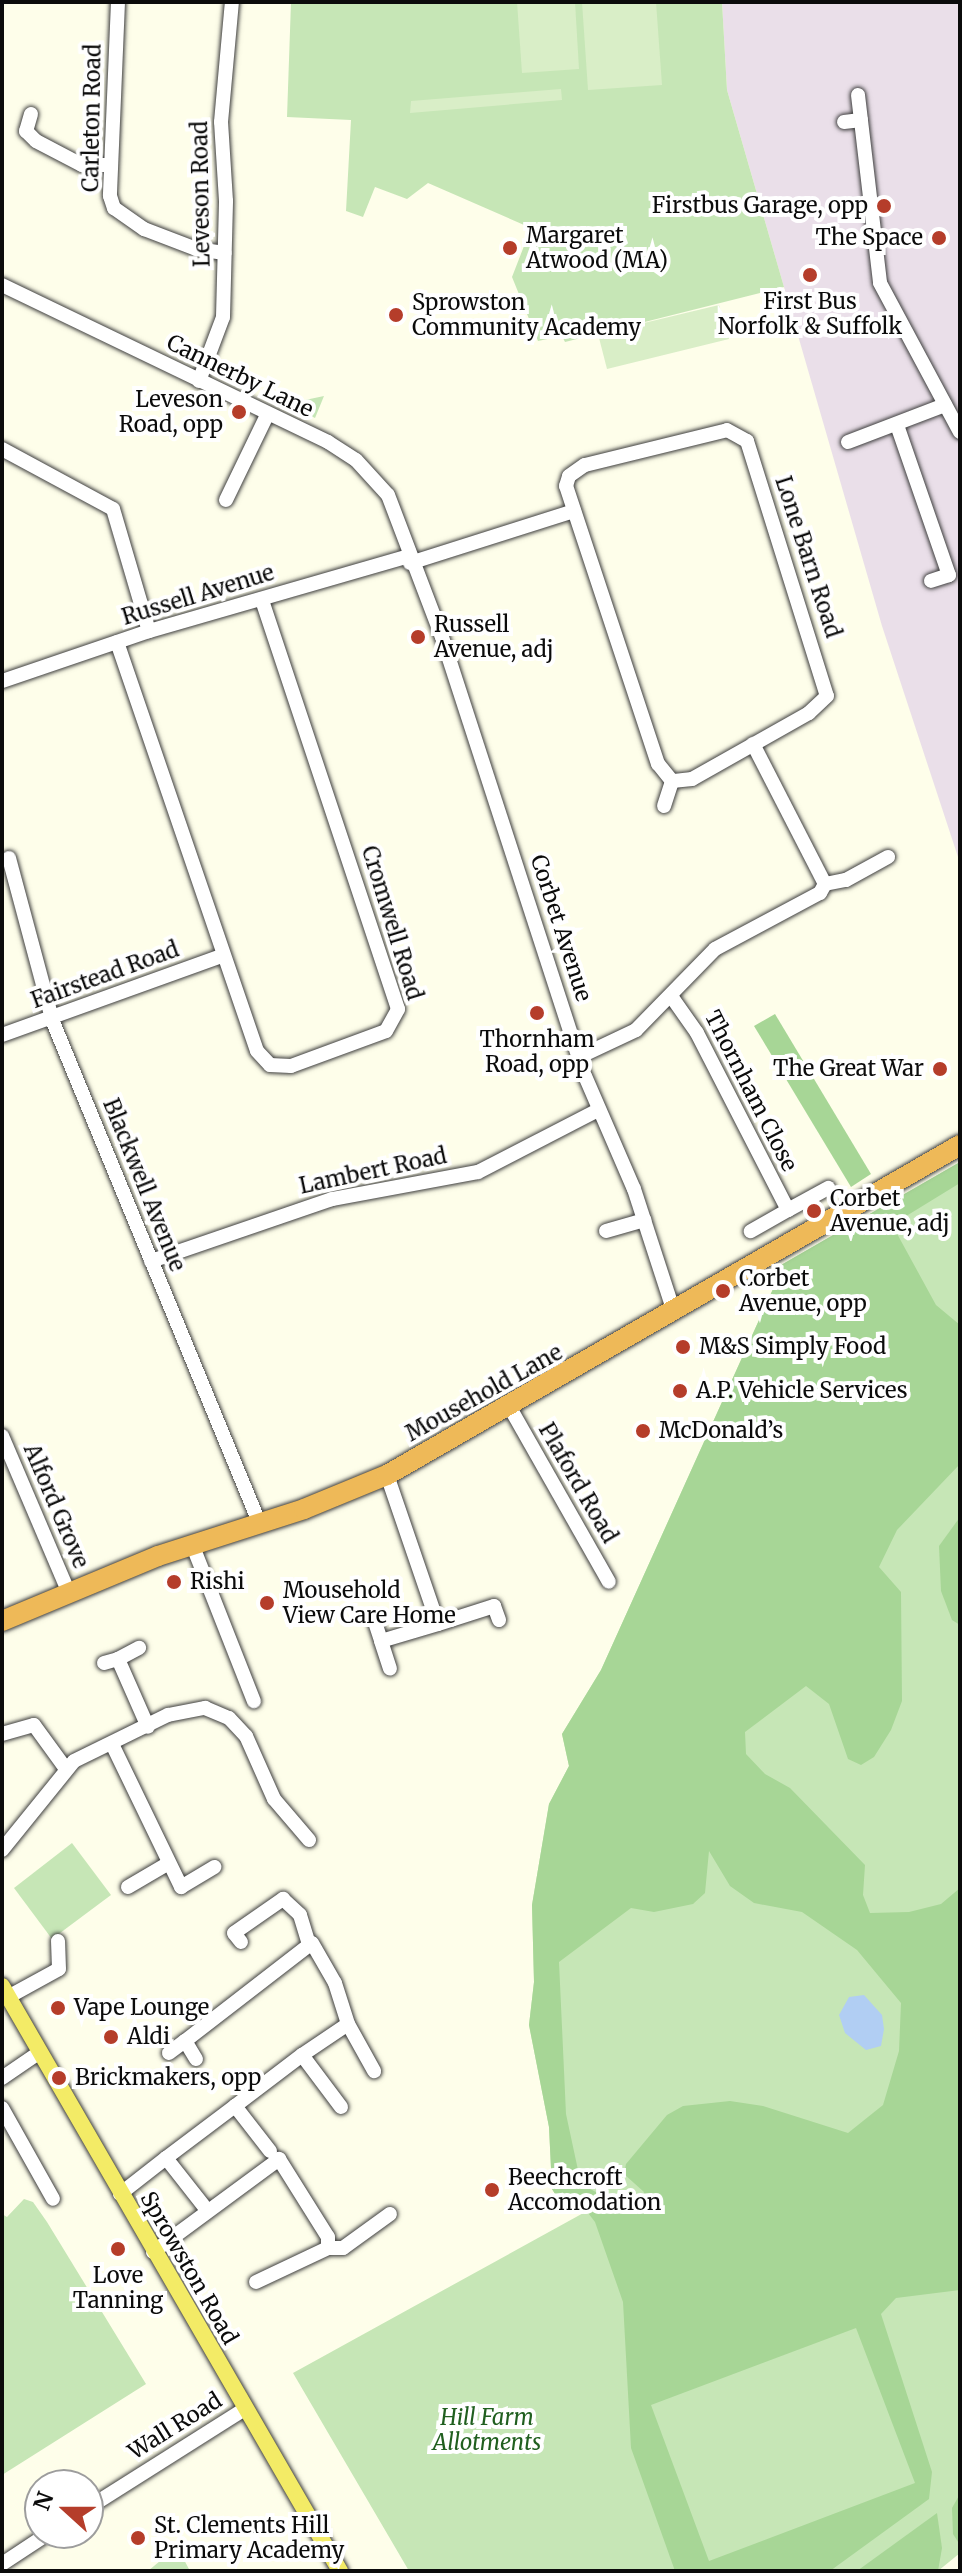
<!DOCTYPE html>
<meta charset="utf-8">
<style>
body{margin:0}
#map{position:relative;width:962px;height:2573px;overflow:hidden;background:#fefeea;font-family:Merriweather,serif}
div>[style]{position:absolute}
[style*='--x']{left:calc(var(--x)*1px);top:calc(var(--y)*1px);width:calc(var(--w)*1px);rotate:calc(var(--a)*1deg)}
.industrial>*{inset:0;background:#eadfe9}
.green>*{inset:0;background:#c6e6b6}
.forest>*{inset:0;background:#a7d696}
.pitch>*{inset:0;background:#d9eec7}
.water>*{inset:0;background:#b1cef3}
.roads{filter:drop-shadow(0 0 2px #3e3e3e) drop-shadow(0 0 2px #3e3e3e)}
.minor>*{height:14px;margin:-7px;padding:0 7px;transform-origin:7px;border-radius:7px;background:#fff}
.major>*{height:16px;margin:-8px;padding:0 8px;transform-origin:8px;border-radius:8px;background:#f3eb66}
.highway>*{height:20px;margin:-10px;padding:0 10px;transform-origin:10px;border-radius:10px;background:#eeb958}
.dots>*{width:22px;height:22px;translate:-50% -50%;box-sizing:border-box;border:4px solid #fff;border-radius:50%}
span{translate:-50% -50%;white-space:nowrap;text-align:center;line-height:1.15;-webkit-text-stroke:8px #fff;paint-order:stroke}
.street-label{font-size:22px;color:#0b0b0b}
.poi-label{font-size:22px;color:#0b0b0b}
.right{translate:-100% -50%;text-align:right}
.left{translate:0 -50%;text-align:left}
.park-label{font-size:22px;color:#205f1f;font-style:italic}
.frame{position:absolute;inset:0;border:4px solid #0b0b0b;pointer-events:none}
.north{position:absolute;left:24px;top:2469px;width:80px;height:80px;box-sizing:border-box;background:#fff;border:2px solid #9d9d9d;border-radius:50%;rotate:291deg;font-size:22px;font-weight:700;line-height:32px;text-align:center;color:#0b0b0b}
.north::after{content:'';display:block;margin:auto;width:28px;height:36px;background:#b53d2a;clip-path:polygon(50% 0,100% 100%,50% 72%,0 100%)}
</style>
<div id="map">
<div class="industrial">
<div style="clip-path:polygon(722px 2px,960px 2px,960px 863px,882px 626px,727px 90px)"></div>
</div>
<div class="green">
<div style="clip-path:polygon(291px 2px,722px 2px,727px 90px,784px 287px,565px 342px,562px 336px,538px 341px,512px 277px,531px 228px,428px 183px,407px 199px,375px 187px,363px 217px,346px 211px,351px 120px,287px 117px)"></div>
<div style="clip-path:polygon(324px 396px,315px 418px,291px 406px,291px 403px)"></div>
<div style="clip-path:polygon(960px 1162px,960px 2553px,938px 2571px,409px 2571px,293px 2373px,587px 2211px,560px 2202px,552px 2189px,549px 2127px,529px 2025px,534px 1982px,532px 1905px,549px 1804px,569px 1766px,562px 1734px,601px 1670px,773px 1289px,762px 1276px)"></div>
<div style="clip-path:polygon(72px 1843px,111px 1895px,52px 1939px,14px 1888px)"></div>
<div style="clip-path:polygon(24px 2199px,33px 2202px,47px 2222px,146px 2384px,2px 2475px,2px 2214px,7px 2217px)"></div>
<div style="clip-path:polygon(172px 2551px,182px 2556px,190px 2571px,148px 2571px)"></div>
</div>
<div class="forest">
<div style="clip-path:polygon(775px 1014px,871px 1174px,851px 1187px,754px 1026px)"></div>
<div style="clip-path:polygon(evenodd,960px 1162px,960px 1183px,903px 1218px,895px 1230px,936px 1305px,960px 1325px,960px 1464px,897px 1530px,879px 1567px,901px 1592px,902px 1701px,891px 1730px,874px 1757px,861px 1765px,848px 1759px,829px 1704px,806px 1686px,745px 1732px,746px 1754px,765px 1774px,790px 1788px,865px 1865px,863px 1895px,870px 1913px,909px 1912px,941px 1904px,960px 1888px,960px 2290px,896px 2298px,881px 2314px,932px 2472px,929px 2499px,830px 2571px,675px 2571px,631px 2448px,623px 2302px,595px 2222px,585px 2209px,560px 2202px,552px 2189px,549px 2127px,529px 2025px,534px 1982px,532px 1905px,549px 1804px,569px 1766px,562px 1734px,601px 1670px,773px 1289px,762px 1276px,960px 1162px,709px 1851px,730px 1886px,754px 1903px,802px 1912px,857px 1950px,901px 2003px,899px 2051px,883px 2105px,848px 2133px,763px 2106px,730px 2101px,683px 2106px,667px 2115px,626px 2164px,624px 2174px,644px 2192px,641px 2200px,620px 2205px,581px 2184px,566px 2114px,559px 1962px,631px 1908px,654px 1912px,693px 1904px,705px 1893px,709px 1851px,960px 1162px,856px 2328px,915px 2483px,709px 2561px,651px 2405px,856px 2328px)"></div>
<div style="clip-path:polygon(960px 1517px,960px 1625px,952px 1620px,941px 1591px,939px 1546px)"></div>
<div style="clip-path:polygon(960px 2494px,960px 2545px,953px 2534px,952px 2508px)"></div>
<div style="clip-path:polygon(937px 2513px,942px 2548px,938px 2571px,857px 2571px)"></div>
</div>
<div class="pitch">
<div style="clip-path:polygon(517px 2px,575px 2px,579px 69px,522px 73px)"></div>
<div style="clip-path:polygon(582px 2px,656px 2px,662px 85px,588px 90px)"></div>
<div style="clip-path:polygon(561px 89px,562px 100px,410px 113px,411px 101px)"></div>
<div style="clip-path:polygon(719px 305px,729px 339px,607px 369px,598px 334px)"></div>
</div>
<div class="water">
<div style="clip-path:polygon(864px 1995px,882px 2015px,884px 2029px,881px 2046px,866px 2050px,845px 2033px,839px 2015px,849px 1997px)"></div>
</div>
<div class="roads">
<div class="minor">
<div style="--x:118;--y:2;--w:194;--a:92.4"></div>
<div style="--x:110;--y:196;--w:13;--a:72"></div>
<div style="--x:114;--y:208;--w:37;--a:35"></div>
<div style="--x:144;--y:229;--w:56;--a:21"></div>
<div style="--x:196;--y:249;--w:29;--a:8"></div>
<div style="--x:858;--y:95;--w:189;--a:83.3"></div>
<div style="--x:880;--y:283;--w:169;--a:61.8"></div>
<div style="--x:31;--y:114;--w:18;--a:106"></div>
<div style="--x:26;--y:131;--w:14;--a:45"></div>
<div style="--x:36;--y:141;--w:52;--a:27.6"></div>
<div style="--x:82;--y:165;--w:28;--a:0"></div>
<div style="--x:844;--y:122;--w:17;--a:-7"></div>
<div style="--x:2;--y:285;--w:362;--a:25.7"></div>
<div style="--x:328;--y:442;--w:33;--a:33"></div>
<div style="--x:356;--y:460;--w:47;--a:47.6"></div>
<div style="--x:388;--y:495;--w:152;--a:69.2"></div>
<div style="--x:442;--y:637;--w:462;--a:72"></div>
<div style="--x:585;--y:1076;--w:123;--a:66.6"></div>
<div style="--x:634;--y:1189;--w:129;--a:72"></div>
<div style="--x:199;--y:381;--w:68;--a:-69.4"></div>
<div style="--x:223;--y:317;--w:116;--a:-88.5"></div>
<div style="--x:226;--y:201;--w:79;--a:-93.6"></div>
<div style="--x:221;--y:122;--w:121;--a:-84.8"></div>
<div style="--x:897;--y:425;--w:159;--a:70.9"></div>
<div style="--x:949;--y:575;--w:19;--a:162"></div>
<div style="--x:727;--y:430;--w:23;--a:29"></div>
<div style="--x:747;--y:441;--w:267;--a:72.6"></div>
<div style="--x:827;--y:696;--w:25;--a:137"></div>
<div style="--x:809;--y:713;--w:134;--a:150.6"></div>
<div style="--x:692;--y:779;--w:20;--a:174"></div>
<div style="--x:672;--y:781;--w:22;--a:-129"></div>
<div style="--x:658;--y:764;--w:293;--a:-108.3"></div>
<div style="--x:566;--y:486;--w:10;--a:-73"></div>
<div style="--x:569;--y:476;--w:19;--a:-35"></div>
<div style="--x:585;--y:465;--w:146;--a:-13.8"></div>
<div style="--x:848;--y:442;--w:104;--a:-20.9"></div>
<div style="--x:2;--y:449;--w:126;--a:28.4"></div>
<div style="--x:113;--y:509;--w:127;--a:73.6"></div>
<div style="--x:226;--y:500;--w:94;--a:-64.2"></div>
<div style="--x:410;--y:563;--w:172;--a:-17.6"></div>
<div style="--x:117;--y:642;--w:432;--a:71.1"></div>
<div style="--x:257;--y:1051;--w:19;--a:47"></div>
<div style="--x:270;--y:1065;--w:21;--a:3"></div>
<div style="--x:291;--y:1066;--w:101;--a:-20.2"></div>
<div style="--x:386;--y:1031;--w:25;--a:-61"></div>
<div style="--x:398;--y:1009;--w:432;--a:-108.4"></div>
<div style="--x:2;--y:681;--w:155;--a:-18.8"></div>
<div style="--x:149;--y:631;--w:270;--a:-16.1"></div>
<div style="--x:753;--y:744;--w:157;--a:62.8"></div>
<div style="--x:664;--y:806;--w:26;--a:-72"></div>
<div style="--x:9;--y:858;--w:170;--a:75"></div>
<div style="--x:53;--y:1022;--w:541;--a:67.61"></div>
<div style="--x:671;--y:996;--w:45;--a:54.9"></div>
<div style="--x:697;--y:1033;--w:199;--a:62.8"></div>
<div style="--x:788;--y:1210;--w:43;--a:150.4"></div>
<div style="--x:2;--y:1035;--w:234;--a:-19.8"></div>
<div style="--x:579;--y:1057;--w:63;--a:-25.3"></div>
<div style="--x:636;--y:1030;--w:113;--a:-45.7"></div>
<div style="--x:715;--y:949;--w:119;--a:-28.1"></div>
<div style="--x:820;--y:893;--w:10;--a:-61"></div>
<div style="--x:825;--y:884;--w:21;--a:-11"></div>
<div style="--x:846;--y:880;--w:48;--a:-28.7"></div>
<div style="--x:788;--y:1210;--w:46;--a:-28.8"></div>
<div style="--x:606;--y:1231;--w:40;--a:-16"></div>
<div style="--x:151;--y:1261;--w:191;--a:-18.9"></div>
<div style="--x:332;--y:1199;--w:148;--a:-10.5"></div>
<div style="--x:478;--y:1172;--w:135;--a:-27.3"></div>
<div style="--x:509;--y:1406;--w:202;--a:60.4"></div>
<div style="--x:2;--y:1436;--w:171;--a:66.9"></div>
<div style="--x:387;--y:1475;--w:157;--a:71.1"></div>
<div style="--x:438;--y:1624;--w:59;--a:163.4"></div>
<div style="--x:381;--y:1641;--w:29;--a:72"></div>
<div style="--x:192;--y:1544;--w:169;--a:68.5"></div>
<div style="--x:374;--y:1619;--w:23;--a:72"></div>
<div style="--x:438;--y:1624;--w:59;--a:-17.8"></div>
<div style="--x:494;--y:1606;--w:15;--a:70"></div>
<div style="--x:118;--y:1659;--w:24;--a:-28"></div>
<div style="--x:104;--y:1663;--w:15;--a:-16"></div>
<div style="--x:118;--y:1659;--w:74;--a:66.2"></div>
<div style="--x:2;--y:1734;--w:33;--a:-16"></div>
<div style="--x:34;--y:1725;--w:54;--a:54"></div>
<div style="--x:112;--y:1744;--w:159;--a:64.2"></div>
<div style="--x:181;--y:1887;--w:39;--a:-31"></div>
<div style="--x:2;--y:1850;--w:114;--a:-51"></div>
<div style="--x:74;--y:1761;--w:105;--a:-26.1"></div>
<div style="--x:168;--y:1715;--w:38;--a:-11"></div>
<div style="--x:205;--y:1708;--w:26;--a:23"></div>
<div style="--x:229;--y:1718;--w:25;--a:47"></div>
<div style="--x:246;--y:1736;--w:69;--a:66"></div>
<div style="--x:274;--y:1799;--w:54;--a:49.5"></div>
<div style="--x:128;--y:1887;--w:45;--a:-30.5"></div>
<div style="--x:241;--y:1942;--w:11;--a:-128"></div>
<div style="--x:234;--y:1933;--w:60;--a:-34.8"></div>
<div style="--x:283;--y:1899;--w:23;--a:43"></div>
<div style="--x:300;--y:1915;--w:31;--a:73"></div>
<div style="--x:8;--y:1997;--w:58;--a:-28.8"></div>
<div style="--x:59;--y:1969;--w:28;--a:-92"></div>
<div style="--x:169;--y:2053;--w:20;--a:-37"></div>
<div style="--x:302;--y:2055;--w:55;--a:-34"></div>
<div style="--x:348;--y:2024;--w:54;--a:61"></div>
<div style="--x:196;--y:2059;--w:21;--a:-121"></div>
<div style="--x:185;--y:2041;--w:160;--a:-37.7"></div>
<div style="--x:312;--y:1943;--w:46;--a:60.1"></div>
<div style="--x:335;--y:1983;--w:43;--a:72.4"></div>
<div style="--x:2;--y:2078;--w:46;--a:-34.4"></div>
<div style="--x:235;--y:2106;--w:84;--a:-37.3"></div>
<div style="--x:302;--y:2055;--w:65;--a:53.1"></div>
<div style="--x:2;--y:2108;--w:104;--a:60.7"></div>
<div style="--x:166;--y:2158;--w:86;--a:-37"></div>
<div style="--x:235;--y:2106;--w:57;--a:52.1"></div>
<div style="--x:120;--y:2194;--w:58;--a:-38"></div>
<div style="--x:166;--y:2158;--w:60;--a:51.8"></div>
<div style="--x:153;--y:2252;--w:157;--a:-36.4"></div>
<div style="--x:279;--y:2159;--w:92;--a:57.9"></div>
<div style="--x:328;--y:2237;--w:11;--a:90"></div>
<div style="--x:256;--y:2282;--w:80;--a:-25.3"></div>
<div style="--x:328;--y:2248;--w:15;--a:0"></div>
<div style="--x:343;--y:2248;--w:58;--a:-35.9"></div>
<div style="--x:88;--y:2508;--w:187;--a:-32.3"></div>
<div style="--x:2;--y:2564;--w:56;--a:-33.4"></div>
</div>
<div class="major">
<div style="--x:2;--y:1986;--w:676;--a:59.98"></div>
</div>
<div class="highway">
<div style="--x:2;--y:1621;--w:169;--a:-22.6"></div>
<div style="--x:158;--y:1556;--w:153;--a:-17.8"></div>
<div style="--x:304;--y:1509;--w:90;--a:-22.3"></div>
<div style="--x:387;--y:1475;--w:661;--a:-29.94"></div>
</div>
</div>
<div class="dots">
<div style="left:884px;top:206px;background:#b53d2a"></div>
<div style="left:939px;top:238px;background:#b53d2a"></div>
<div style="left:510px;top:248px;background:#b53d2a"></div>
<div style="left:810px;top:275px;background:#b53d2a"></div>
<div style="left:396px;top:315px;background:#b53d2a"></div>
<div style="left:239px;top:412px;background:#b53d2a"></div>
<div style="left:418px;top:637px;background:#b53d2a"></div>
<div style="left:537px;top:1013px;background:#b53d2a"></div>
<div style="left:940px;top:1069px;background:#b53d2a"></div>
<div style="left:814px;top:1211px;background:#b53d2a"></div>
<div style="left:723px;top:1291px;background:#b53d2a"></div>
<div style="left:683px;top:1347px;background:#b53d2a"></div>
<div style="left:680px;top:1391px;background:#b53d2a"></div>
<div style="left:643px;top:1431px;background:#b53d2a"></div>
<div style="left:174px;top:1582px;background:#b53d2a"></div>
<div style="left:267px;top:1603px;background:#b53d2a"></div>
<div style="left:58px;top:2008px;background:#b53d2a"></div>
<div style="left:111px;top:2037px;background:#b53d2a"></div>
<div style="left:59px;top:2078px;background:#b53d2a"></div>
<div style="left:492px;top:2190px;background:#b53d2a"></div>
<div style="left:118px;top:2249px;background:#b53d2a"></div>
<div style="left:138px;top:2538px;background:#b53d2a"></div>
</div>
<div class="street-label">
<span style="left:92px;top:118px;rotate:-89deg">Carleton Road</span>
<span style="left:201px;top:194px;rotate:-91deg">Leveson Road</span>
<span style="left:240px;top:376px;rotate:26deg">Cannerby Lane</span>
<span style="left:808px;top:557px;rotate:72deg">Lone Barn Road</span>
<span style="left:198px;top:595px;rotate:-17deg">Russell Avenue</span>
<span style="left:392px;top:923px;rotate:73deg">Cromwell Road</span>
<span style="left:561px;top:928px;rotate:72deg">Corbet Avenue</span>
<span style="left:105px;top:975px;rotate:-20deg">Fairstead Road</span>
<span style="left:751px;top:1091px;rotate:63deg">Thornham Close</span>
<span style="left:373px;top:1171px;rotate:-12deg">Lambert Road</span>
<span style="left:144px;top:1185px;rotate:68deg">Blackwell Avenue</span>
<span style="left:484px;top:1393px;rotate:-29deg">Mousehold Lane</span>
<span style="left:578px;top:1483px;rotate:60deg">Plaford Road</span>
<span style="left:56px;top:1506px;rotate:67deg">Alford Grove</span>
<span style="left:189px;top:2268px;rotate:60deg">Sprowston Road</span>
<span style="left:175px;top:2426px;rotate:-32deg">Wall Road</span>
</div>
<div class="poi-label">
<span class="right" style="left:868px;top:206px">Firstbus Garage, opp</span>
<span class="left" style="left:526px;top:248px">Margaret<br>Atwood (MA)</span>
<span class="right" style="left:923px;top:238px">The Space</span>
<span style="left:810px;top:314px">First Bus<br>Norfolk &amp; Suffolk</span>
<span class="left" style="left:412px;top:315px">Sprowston<br>Community Academy</span>
<span class="right" style="left:223px;top:412px">Leveson<br>Road, opp</span>
<span class="left" style="left:434px;top:637px">Russell<br>Avenue, adj</span>
<span style="left:537px;top:1052px">Thornham<br>Road, opp</span>
<span class="right" style="left:924px;top:1069px">The Great War</span>
<span class="left" style="left:830px;top:1211px">Corbet<br>Avenue, adj</span>
<span class="left" style="left:739px;top:1291px">Corbet<br>Avenue, opp</span>
<span class="left" style="left:699px;top:1347px">M&amp;S Simply Food</span>
<span class="left" style="left:696px;top:1391px">A.P. Vehicle Services</span>
<span class="left" style="left:659px;top:1431px">McDonald’s</span>
<span class="left" style="left:190px;top:1582px">Rishi</span>
<span class="left" style="left:283px;top:1603px">Mousehold<br>View Care Home</span>
<span class="left" style="left:74px;top:2008px">Vape Lounge</span>
<span class="left" style="left:127px;top:2037px">Aldi</span>
<span class="left" style="left:75px;top:2078px">Brickmakers, opp</span>
<span class="left" style="left:508px;top:2190px">Beechcroft<br>Accomodation</span>
<span style="left:118px;top:2288px">Love<br>Tanning</span>
<span class="left" style="left:154px;top:2538px">St. Clements Hill<br>Primary Academy</span>
</div>
<div class="park-label">
<span style="left:487px;top:2430px">Hill Farm<br>Allotments</span>
</div>
<div class="frame"></div>
<div class="north">N</div>
</div>
